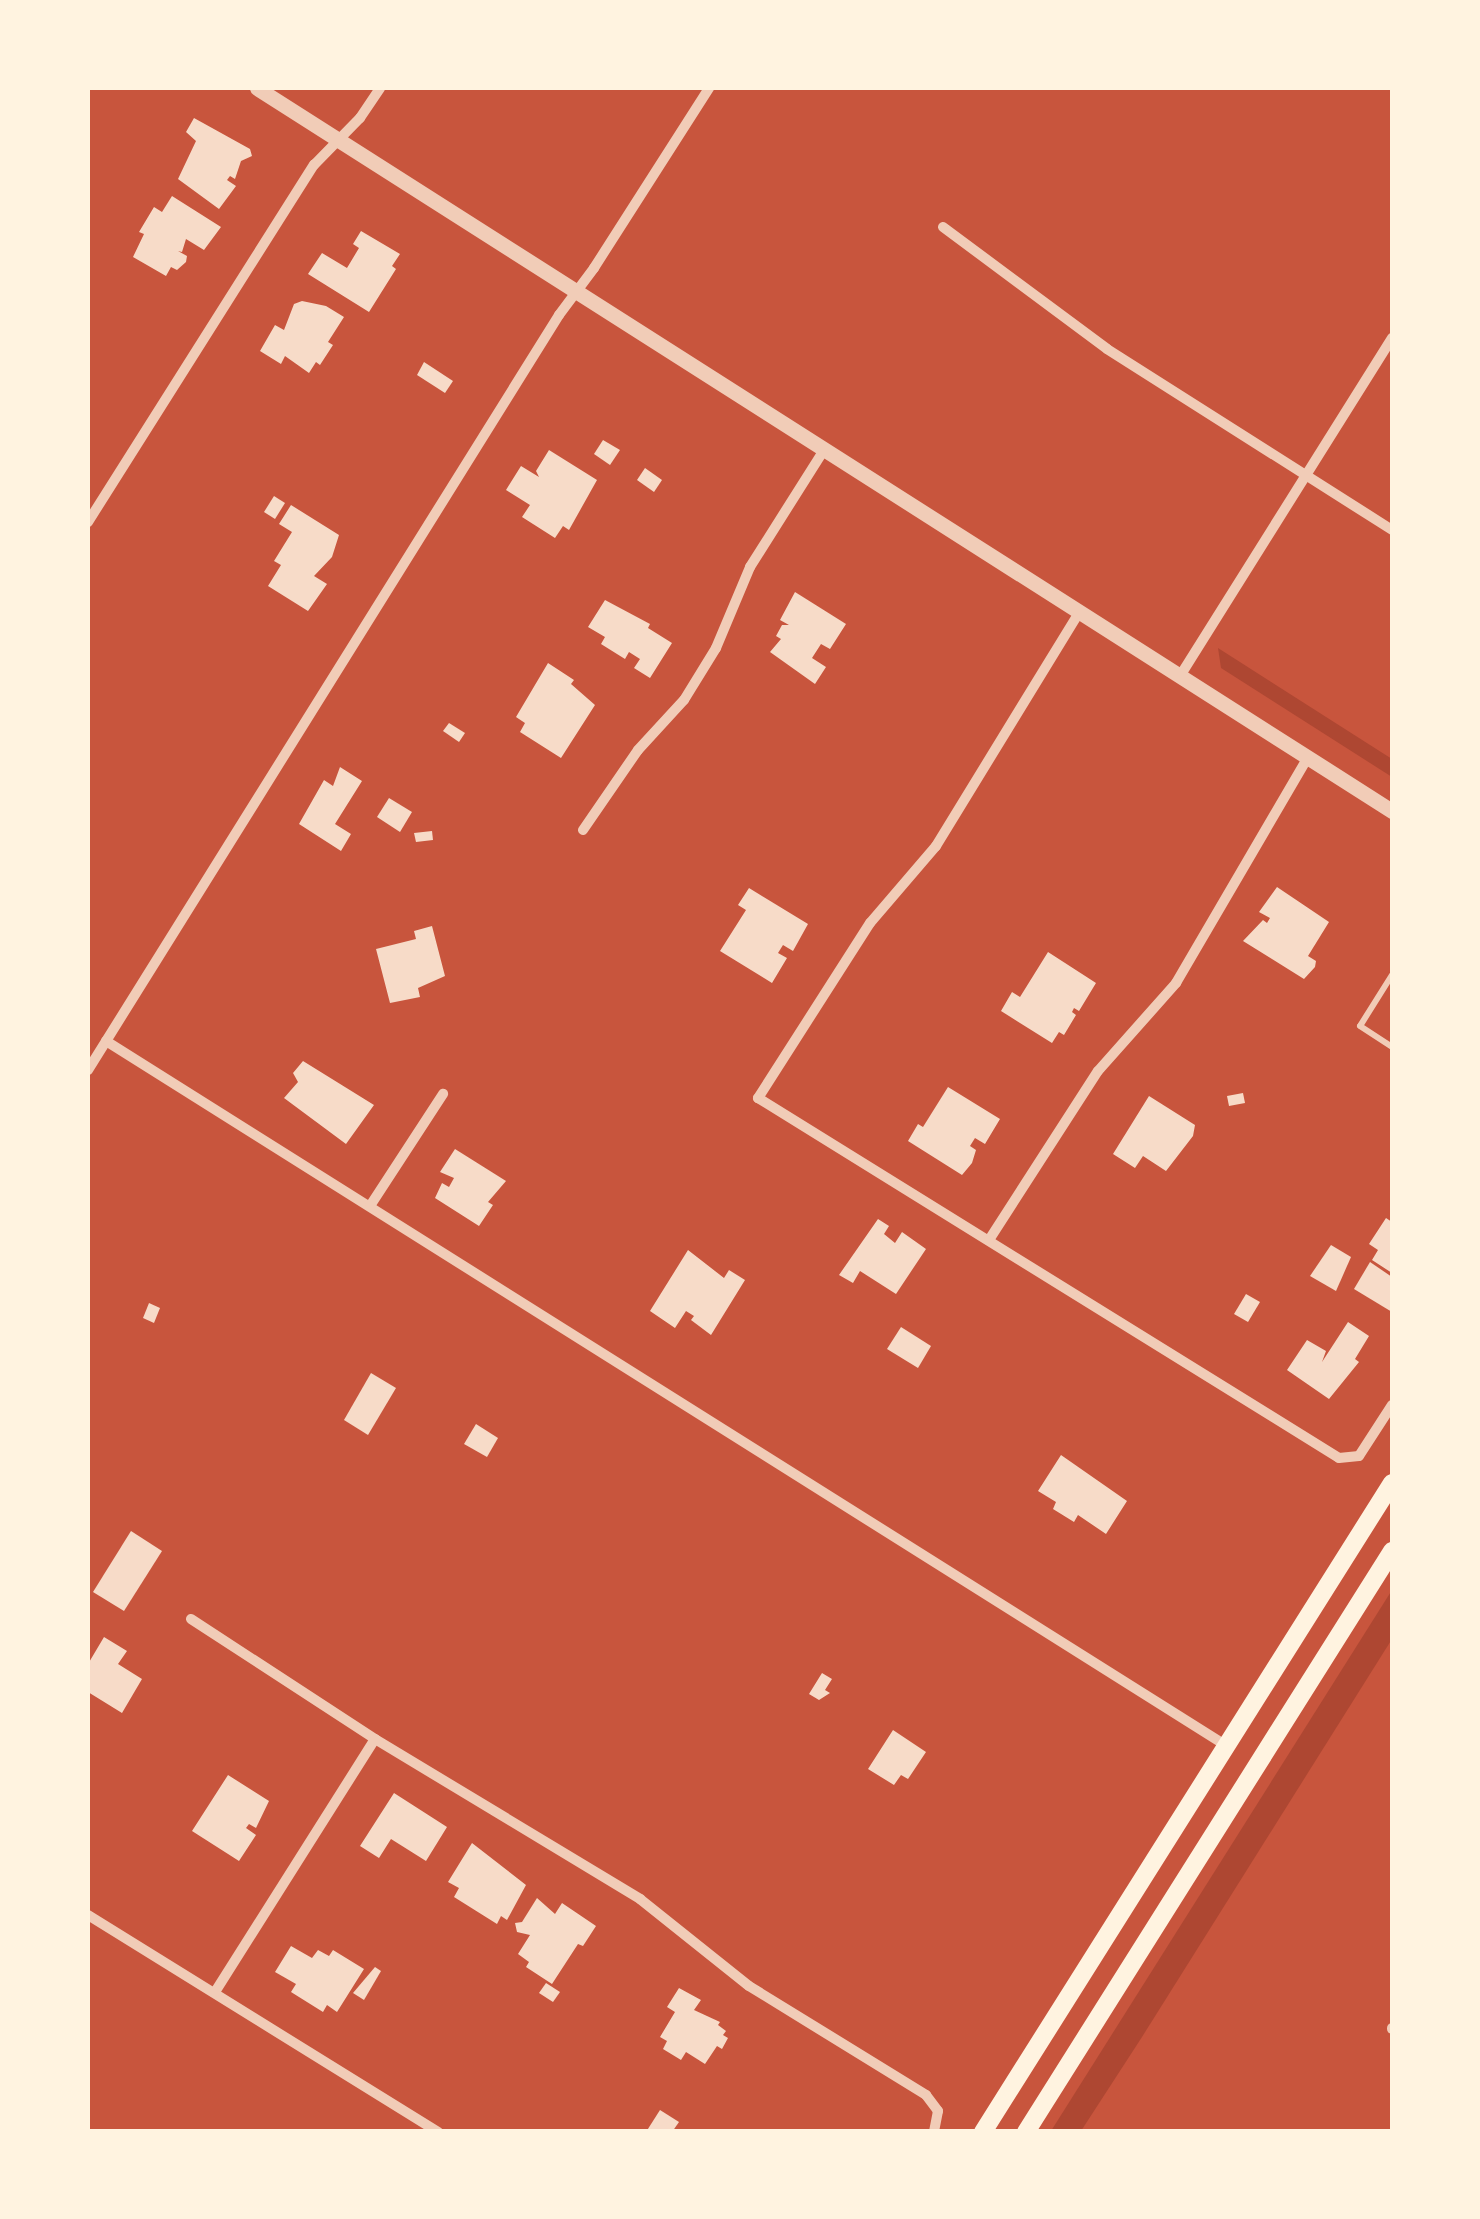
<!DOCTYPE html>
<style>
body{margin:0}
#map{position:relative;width:1480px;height:2219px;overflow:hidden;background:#c8553d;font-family:Commissioner,sans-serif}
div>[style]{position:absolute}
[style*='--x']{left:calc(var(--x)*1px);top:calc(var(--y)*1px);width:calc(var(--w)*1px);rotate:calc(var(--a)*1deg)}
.green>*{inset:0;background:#ae4732}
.building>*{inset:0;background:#f7dbc8}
.service>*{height:6px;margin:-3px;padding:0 3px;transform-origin:3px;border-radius:3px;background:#f1ccb7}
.minor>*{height:10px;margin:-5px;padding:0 5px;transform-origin:5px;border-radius:5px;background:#f1ccb7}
.tertiary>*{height:15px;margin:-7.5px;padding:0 7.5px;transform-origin:7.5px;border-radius:7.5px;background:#f1ccb7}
.secondary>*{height:18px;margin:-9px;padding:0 9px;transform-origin:9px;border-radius:9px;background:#fff3e0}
span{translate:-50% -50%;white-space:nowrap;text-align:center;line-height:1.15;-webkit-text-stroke:10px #fff3e0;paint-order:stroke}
.frame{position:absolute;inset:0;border:90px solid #fff3e0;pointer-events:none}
</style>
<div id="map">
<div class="green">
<div style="clip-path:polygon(1218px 648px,1392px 759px,1392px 777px,1221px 668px)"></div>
<div style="clip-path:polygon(1392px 1590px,1392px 1639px,1142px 2037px,1081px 2131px,1051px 2131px)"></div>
</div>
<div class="building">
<div style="clip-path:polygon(194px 118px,250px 149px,252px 156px,241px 161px,235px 179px,230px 176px,227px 180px,236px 186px,219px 209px,178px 179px,196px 141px,186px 132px)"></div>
<div style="clip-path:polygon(172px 196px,221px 227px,204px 250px,186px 239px,182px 252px,178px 251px,187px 256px,186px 262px,177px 270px,171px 267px,166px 276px,133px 257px,144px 234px,139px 232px,154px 207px,162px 212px)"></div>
<div style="clip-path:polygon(361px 231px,400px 254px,392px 266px,396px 269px,369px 312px,308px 274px,322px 253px,347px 268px,359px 248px,353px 244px)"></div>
<div style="clip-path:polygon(302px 301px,326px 306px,344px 317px,328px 342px,333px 345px,320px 365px,316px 362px,309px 373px,285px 356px,281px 364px,260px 351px,275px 325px,284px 330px,294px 304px)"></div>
<div style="clip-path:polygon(424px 362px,453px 381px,445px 393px,417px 375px)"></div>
<div style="clip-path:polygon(603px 440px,620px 450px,610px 465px,594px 454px)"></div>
<div style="clip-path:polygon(549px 450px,597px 480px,569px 530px,563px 526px,555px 538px,522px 517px,530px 505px,506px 490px,521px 466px,539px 477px,536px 471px)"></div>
<div style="clip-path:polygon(645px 468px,662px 480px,654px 492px,637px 480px)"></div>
<div style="clip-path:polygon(274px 496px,285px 503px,275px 519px,264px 512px)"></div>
<div style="clip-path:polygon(291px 505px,339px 535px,332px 557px,314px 576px,327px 584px,308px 611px,268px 586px,281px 565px,274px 561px,292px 532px,279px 524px)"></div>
<div style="clip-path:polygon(795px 592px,846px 624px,830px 649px,821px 644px,812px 658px,826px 667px,815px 684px,770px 652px,781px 639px,776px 636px,782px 625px,789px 625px,780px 620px)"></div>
<div style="clip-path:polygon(605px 600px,650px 624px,648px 628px,672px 643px,650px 678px,634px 668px,640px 659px,629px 652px,625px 659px,601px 644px,605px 637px,588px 627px)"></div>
<div style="clip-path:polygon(548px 663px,574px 680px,571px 684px,595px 705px,561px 758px,520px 732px,525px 723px,516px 717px)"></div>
<div style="clip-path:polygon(449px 723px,465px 733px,459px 742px,443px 731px)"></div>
<div style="clip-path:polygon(340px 767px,362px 781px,335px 824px,351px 834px,341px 851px,299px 824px,324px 780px,333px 786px)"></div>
<div style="clip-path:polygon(389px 798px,412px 812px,400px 832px,377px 817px)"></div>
<div style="clip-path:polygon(432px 831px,433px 840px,416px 842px,414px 833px)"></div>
<div style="clip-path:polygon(1277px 887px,1329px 922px,1308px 956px,1316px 961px,1315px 967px,1304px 979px,1243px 941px,1263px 920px,1267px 923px,1270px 918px,1259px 912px)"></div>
<div style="clip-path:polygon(749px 888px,808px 924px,793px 951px,783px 945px,778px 953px,787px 958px,772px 983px,720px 951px,746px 910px,738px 905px)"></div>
<div style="clip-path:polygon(432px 926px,445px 976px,418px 988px,420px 997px,390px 1003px,376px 949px,416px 939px,414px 931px)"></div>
<div style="clip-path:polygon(1048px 952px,1096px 983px,1079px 1011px,1074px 1008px,1072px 1012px,1076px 1015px,1064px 1035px,1059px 1032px,1052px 1043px,1001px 1011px,1012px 992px,1020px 997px)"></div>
<div style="clip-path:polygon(303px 1061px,374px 1105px,346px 1144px,284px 1098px,298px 1082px,293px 1073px)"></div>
<div style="clip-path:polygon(948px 1087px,1000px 1119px,985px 1144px,975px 1138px,970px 1146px,976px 1150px,972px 1163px,962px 1175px,908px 1141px,918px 1124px,923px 1127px)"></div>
<div style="clip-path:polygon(1243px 1093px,1245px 1103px,1229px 1106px,1227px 1096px)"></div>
<div style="clip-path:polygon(1149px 1096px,1195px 1125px,1193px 1136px,1166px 1171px,1143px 1156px,1135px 1168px,1113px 1154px)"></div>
<div style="clip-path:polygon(455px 1149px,506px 1181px,488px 1202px,493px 1205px,479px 1226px,435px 1198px,442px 1183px,449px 1187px,454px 1178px,440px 1172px)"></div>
<div style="clip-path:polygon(1386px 1218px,1392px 1222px,1392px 1273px,1372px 1260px,1378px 1250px,1369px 1244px)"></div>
<div style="clip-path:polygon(878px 1219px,889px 1226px,884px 1234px,895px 1243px,902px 1232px,926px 1249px,896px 1294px,860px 1271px,853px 1283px,839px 1275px)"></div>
<div style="clip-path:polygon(1331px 1245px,1351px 1257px,1336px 1291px,1310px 1276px)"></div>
<div style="clip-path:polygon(688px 1250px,724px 1278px,729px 1270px,745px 1280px,711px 1335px,691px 1320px,694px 1316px,686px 1311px,675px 1328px,650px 1311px)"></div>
<div style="clip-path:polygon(1370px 1262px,1392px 1277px,1392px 1312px,1354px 1289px)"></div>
<div style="clip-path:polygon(1246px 1294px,1260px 1302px,1248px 1322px,1234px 1314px)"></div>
<div style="clip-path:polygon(149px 1303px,160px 1308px,154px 1323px,143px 1318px)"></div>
<div style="clip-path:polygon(1348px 1322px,1369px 1336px,1355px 1359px,1359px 1362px,1329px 1399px,1287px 1370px,1307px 1340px,1326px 1351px,1322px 1362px)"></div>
<div style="clip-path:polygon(901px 1327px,931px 1346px,918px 1368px,887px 1349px)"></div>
<div style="clip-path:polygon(371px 1373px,396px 1388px,368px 1435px,344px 1420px)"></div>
<div style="clip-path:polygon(476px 1424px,498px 1438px,487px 1457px,464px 1444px)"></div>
<div style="clip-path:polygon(1061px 1455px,1127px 1501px,1106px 1534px,1078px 1515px,1074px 1522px,1053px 1509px,1056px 1502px,1038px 1491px)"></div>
<div style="clip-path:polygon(131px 1531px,162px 1551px,124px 1611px,93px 1592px)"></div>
<div style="clip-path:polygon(104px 1637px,127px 1651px,118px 1664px,142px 1679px,122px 1713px,88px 1692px,88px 1664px)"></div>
<div style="clip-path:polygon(822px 1673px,832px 1679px,825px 1690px,830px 1693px,819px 1700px,809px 1694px)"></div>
<div style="clip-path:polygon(893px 1730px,926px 1752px,908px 1779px,901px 1775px,894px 1785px,868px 1769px)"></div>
<div style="clip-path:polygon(228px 1775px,269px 1801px,256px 1828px,249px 1824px,246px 1828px,256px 1835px,239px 1861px,192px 1831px)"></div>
<div style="clip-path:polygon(394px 1793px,447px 1827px,426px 1861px,391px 1839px,379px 1858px,360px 1846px)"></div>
<div style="clip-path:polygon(472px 1843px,526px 1885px,507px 1920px,501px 1916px,497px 1924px,454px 1897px,459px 1888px,448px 1882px)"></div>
<div style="clip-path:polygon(537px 1898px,555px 1914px,562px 1903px,596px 1926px,583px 1946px,578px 1944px,552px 1984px,526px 1967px,529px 1962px,518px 1954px,530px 1935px,517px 1932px,515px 1923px,522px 1922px)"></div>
<div style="clip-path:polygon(291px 1946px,312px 1958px,318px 1950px,329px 1956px,333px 1950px,364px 1969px,337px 2012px,327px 2005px,323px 2012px,291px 1992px,296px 1984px,275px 1972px)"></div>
<div style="clip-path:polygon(375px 1967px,381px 1971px,364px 2000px,353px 1993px)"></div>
<div style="clip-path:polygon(546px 1983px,560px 1992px,553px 2002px,539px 1993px)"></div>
<div style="clip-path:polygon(679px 1988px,701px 2000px,694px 2010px,720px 2022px,718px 2025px,726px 2031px,723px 2035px,728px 2038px,722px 2049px,717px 2046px,705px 2064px,686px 2052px,681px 2060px,663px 2049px,667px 2041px,660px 2037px,675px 2012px,667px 2007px)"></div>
<div style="clip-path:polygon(660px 2110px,679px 2122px,672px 2132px,646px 2132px)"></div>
</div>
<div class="service">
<div style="--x:1392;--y:975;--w:60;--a:122.1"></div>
<div style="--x:1360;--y:1026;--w:38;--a:33"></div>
</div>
<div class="minor">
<div style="--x:943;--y:227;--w:204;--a:36.6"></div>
<div style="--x:1107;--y:349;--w:338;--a:32.4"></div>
<div style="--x:88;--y:522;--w:423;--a:-57.7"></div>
<div style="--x:314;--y:165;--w:66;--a:-45.6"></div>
<div style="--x:360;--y:118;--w:36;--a:-56"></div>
<div style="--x:1080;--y:611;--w:276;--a:121.5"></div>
<div style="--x:936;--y:846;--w:101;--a:130.6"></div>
<div style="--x:870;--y:923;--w:208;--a:122.6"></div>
<div style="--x:758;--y:1098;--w:683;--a:31.78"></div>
<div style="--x:1339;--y:1458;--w:20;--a:-6"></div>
<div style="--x:1359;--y:1456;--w:61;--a:-57.1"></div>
<div style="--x:1180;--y:676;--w:399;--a:-57.9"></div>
<div style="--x:583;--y:830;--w:97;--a:-55.5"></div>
<div style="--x:638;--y:750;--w:68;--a:-47.4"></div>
<div style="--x:684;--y:700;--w:61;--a:-58.4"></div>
<div style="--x:716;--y:648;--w:88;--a:-67.2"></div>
<div style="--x:750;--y:567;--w:138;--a:-57.7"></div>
<div style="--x:106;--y:1041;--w:1324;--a:32.17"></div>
<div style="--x:88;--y:1070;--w:890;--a:-58.04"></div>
<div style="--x:559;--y:315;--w:59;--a:-53.3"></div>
<div style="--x:594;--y:268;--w:214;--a:-57.4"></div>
<div style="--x:370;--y:1206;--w:134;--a:-56.9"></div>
<div style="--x:989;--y:1240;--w:201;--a:-57.2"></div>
<div style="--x:1098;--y:1071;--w:118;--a:-48.4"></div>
<div style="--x:1176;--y:983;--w:262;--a:-59.7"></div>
<div style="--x:191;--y:1619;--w:220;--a:33.1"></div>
<div style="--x:375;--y:1739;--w:310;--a:31.1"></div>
<div style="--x:640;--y:1899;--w:139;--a:38.6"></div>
<div style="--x:749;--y:1986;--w:208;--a:31.6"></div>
<div style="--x:926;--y:2095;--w:20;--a:53"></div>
<div style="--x:938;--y:2111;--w:21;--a:101"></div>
<div style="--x:88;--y:1915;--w:412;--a:31.8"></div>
<div style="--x:215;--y:1992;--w:299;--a:-57.7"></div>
<div style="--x:1392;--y:2028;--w:1;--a:90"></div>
</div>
<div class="tertiary">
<div style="--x:257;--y:88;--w:1346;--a:32.5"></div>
</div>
<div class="secondary">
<div style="--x:983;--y:2132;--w:767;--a:-57.78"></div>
<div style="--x:1026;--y:2132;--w:687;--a:-57.79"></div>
</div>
<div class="frame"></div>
</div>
